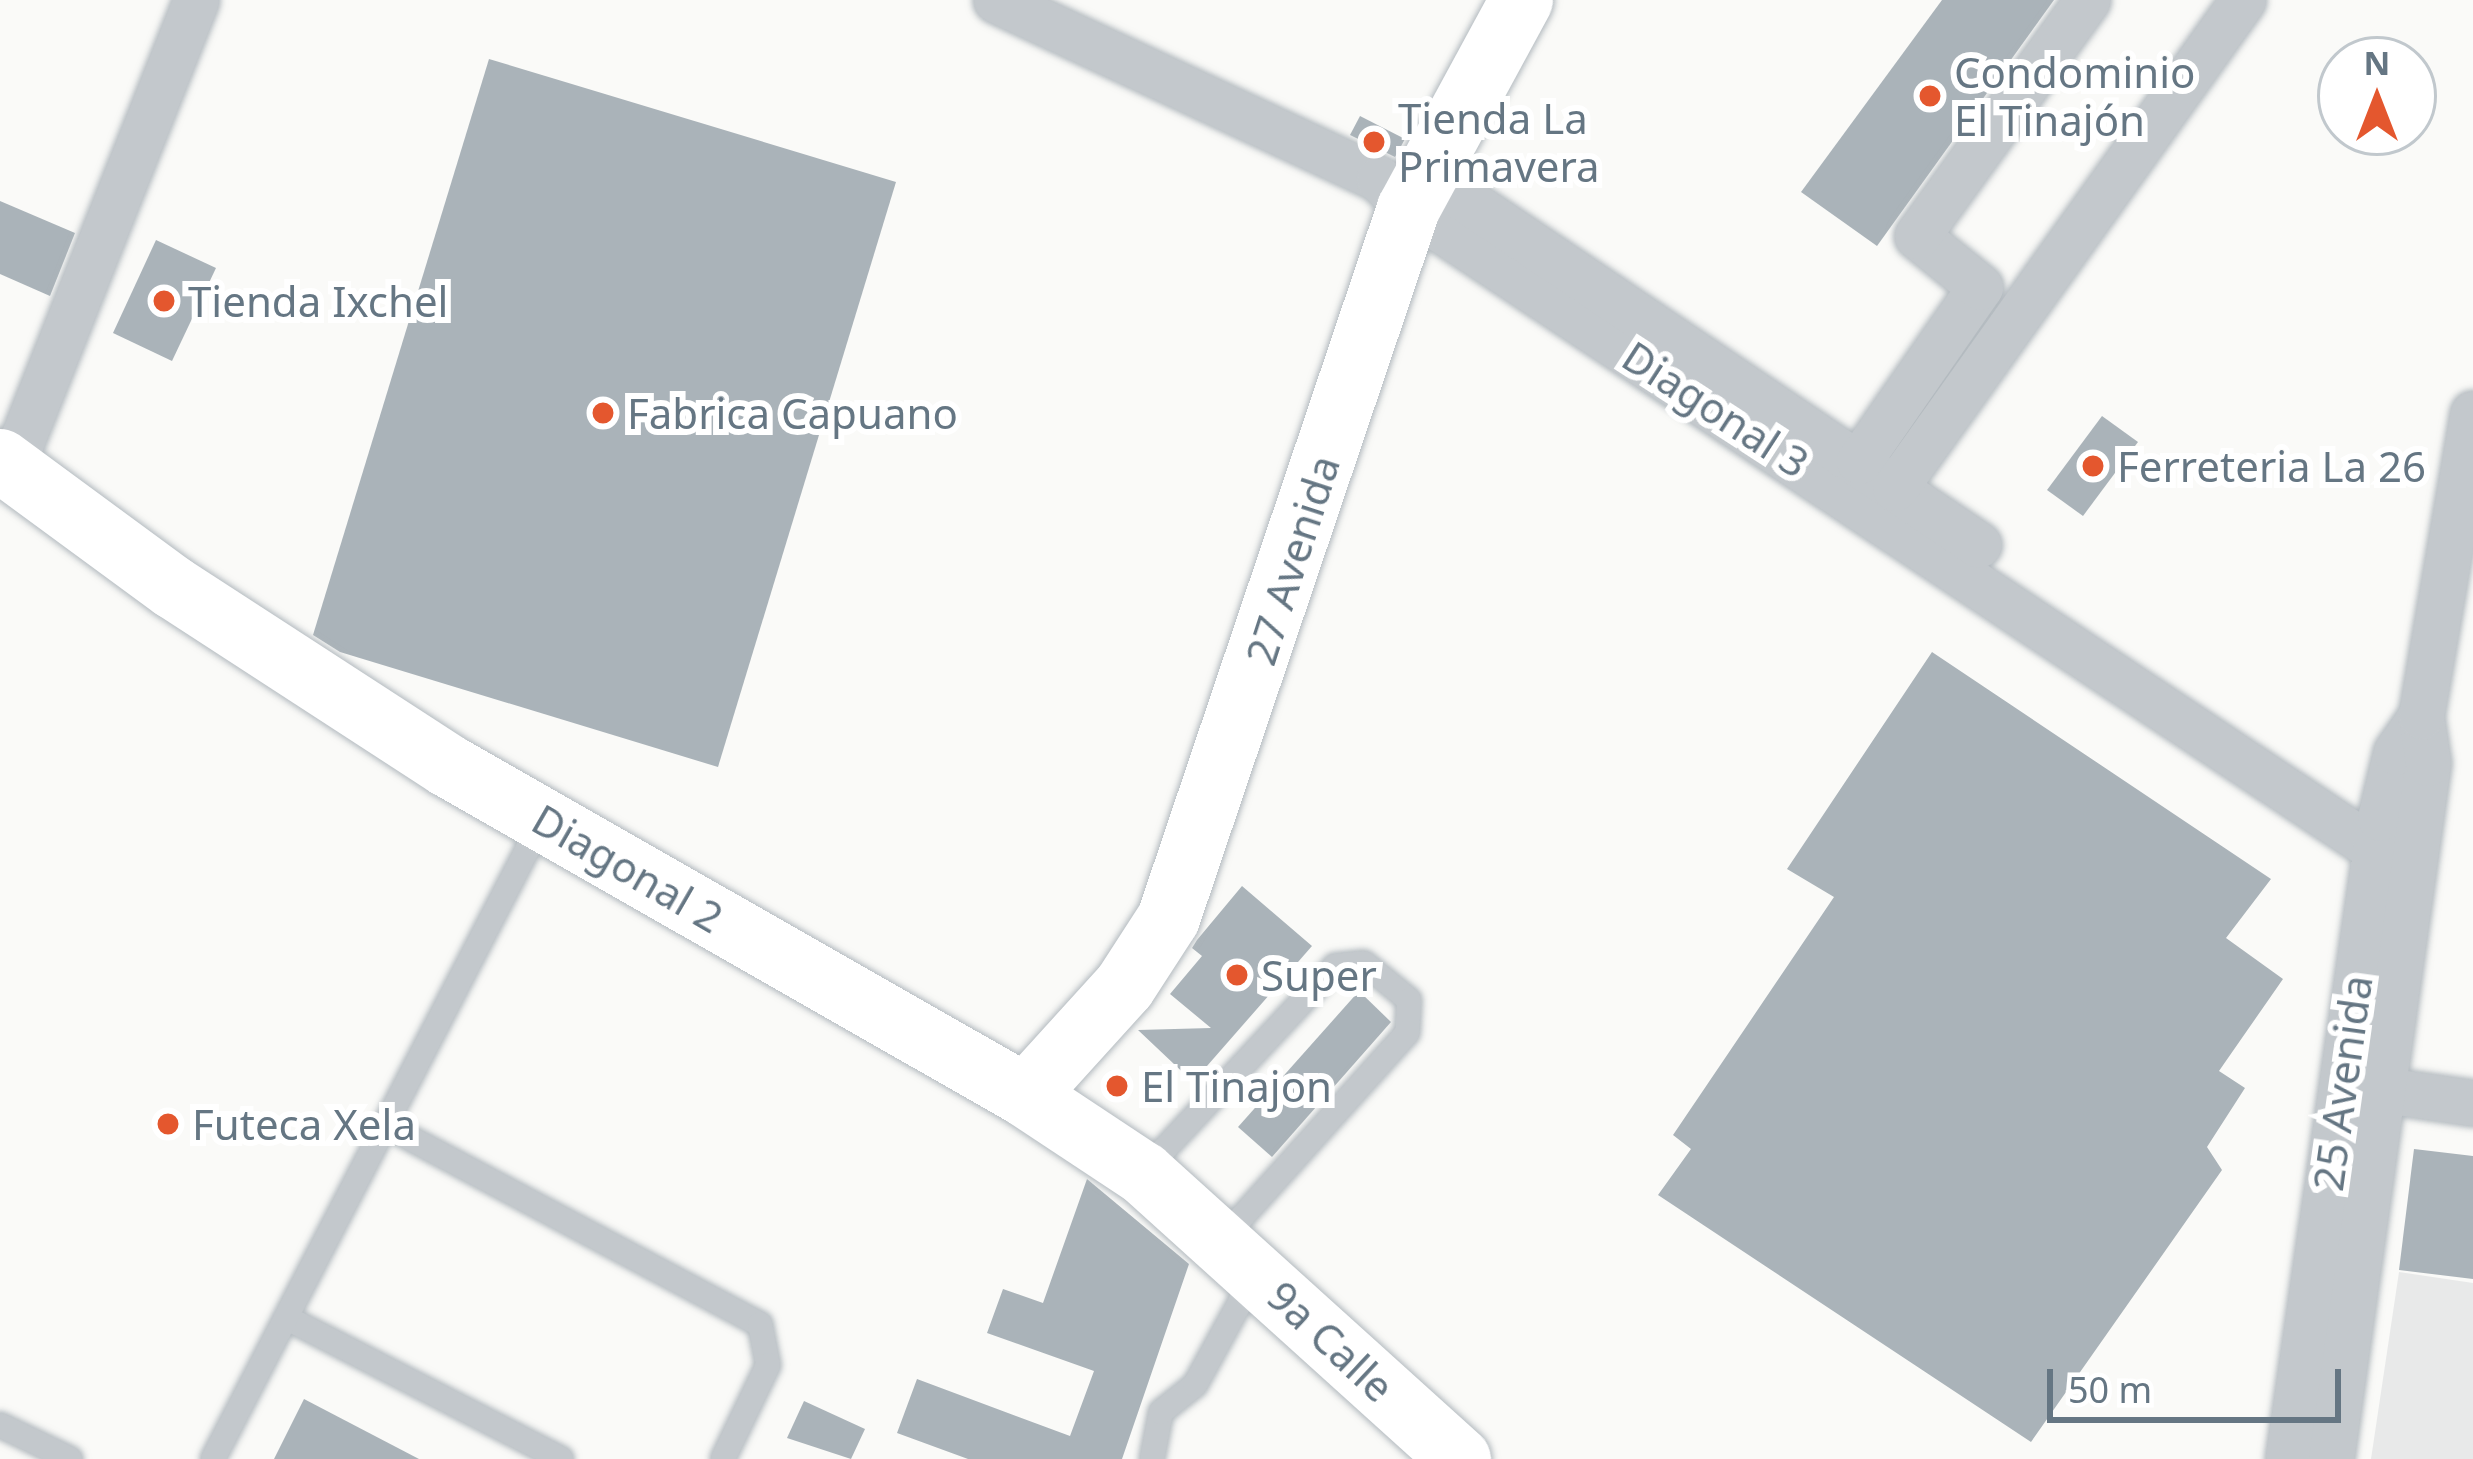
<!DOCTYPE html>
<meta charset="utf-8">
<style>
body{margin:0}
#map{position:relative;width:2473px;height:1459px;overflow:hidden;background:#fafaf8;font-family:"Noto Sans",sans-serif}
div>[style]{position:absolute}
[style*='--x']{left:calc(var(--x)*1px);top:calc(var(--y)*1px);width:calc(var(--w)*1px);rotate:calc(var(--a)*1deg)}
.built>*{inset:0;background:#e8e9e9}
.building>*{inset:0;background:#aab3b9}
.roads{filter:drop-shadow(0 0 3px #b3babf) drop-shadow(0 0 3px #b3babf)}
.lane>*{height:24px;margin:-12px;padding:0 12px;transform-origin:12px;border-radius:12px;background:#c3c8cc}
.street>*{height:45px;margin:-22.5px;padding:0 22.5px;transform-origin:22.5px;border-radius:22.5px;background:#c3c8cc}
.secondary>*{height:63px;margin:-31.5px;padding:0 31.5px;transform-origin:31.5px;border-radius:31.5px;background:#fff}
.dots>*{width:33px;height:33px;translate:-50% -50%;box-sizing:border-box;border:6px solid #fff;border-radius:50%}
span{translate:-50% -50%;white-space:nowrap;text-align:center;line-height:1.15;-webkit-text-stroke:12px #fff;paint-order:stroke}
.poi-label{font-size:42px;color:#657683}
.left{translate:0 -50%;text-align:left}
.street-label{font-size:42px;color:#657683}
.north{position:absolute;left:2317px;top:36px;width:120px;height:120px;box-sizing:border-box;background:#fff;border:3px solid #c1c8cd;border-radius:50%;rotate:0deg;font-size:33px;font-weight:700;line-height:48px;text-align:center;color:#657683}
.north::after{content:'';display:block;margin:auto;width:42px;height:54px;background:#e4572e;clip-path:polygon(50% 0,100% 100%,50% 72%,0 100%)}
.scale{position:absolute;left:2047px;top:1369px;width:294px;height:54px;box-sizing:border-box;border:6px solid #657683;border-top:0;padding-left:15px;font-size:36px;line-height:42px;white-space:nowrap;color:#657683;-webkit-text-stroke:9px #fff;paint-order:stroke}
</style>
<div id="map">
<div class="built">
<div style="clip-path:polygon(2399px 1272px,2473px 1283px,2473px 1459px,2371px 1459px)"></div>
</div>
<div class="building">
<div style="clip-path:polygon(1942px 0,2054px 0,1877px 246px,1801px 192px)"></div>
<div style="clip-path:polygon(489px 59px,896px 182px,718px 767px,340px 652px,313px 635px)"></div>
<div style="clip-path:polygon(1360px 116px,1405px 139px,1395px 157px,1350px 135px)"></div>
<div style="clip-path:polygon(0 201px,75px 233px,50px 296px,0 274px)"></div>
<div style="clip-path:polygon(156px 240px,216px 268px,172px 361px,113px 333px)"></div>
<div style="clip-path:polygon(2102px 416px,2138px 442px,2083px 516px,2047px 490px)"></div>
<div style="clip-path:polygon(1932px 652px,2271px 879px,2226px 938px,2283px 979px,2219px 1071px,2245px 1088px,2207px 1147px,2222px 1170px,2031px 1442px,1658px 1195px,1691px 1149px,1673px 1135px,1834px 897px,1787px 869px)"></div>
<div style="clip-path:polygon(1242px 886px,1312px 946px,1193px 1082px,1138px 1030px,1211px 1028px,1170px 994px,1202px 956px,1192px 948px,1197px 940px)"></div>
<div style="clip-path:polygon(1359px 991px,1391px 1022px,1272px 1157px,1238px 1127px)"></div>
<div style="clip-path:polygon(2414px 1149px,2473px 1156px,2473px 1279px,2399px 1270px)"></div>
<div style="clip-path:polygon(1087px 1179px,1189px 1264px,1122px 1459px,968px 1459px,897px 1433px,917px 1379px,1070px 1436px,1094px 1371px,987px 1333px,1003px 1289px,1043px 1303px)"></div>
<div style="clip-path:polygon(304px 1399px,419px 1459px,274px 1459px)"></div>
<div style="clip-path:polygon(804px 1401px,865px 1429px,851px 1459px,787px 1438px)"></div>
</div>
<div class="roads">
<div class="lane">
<div style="--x:389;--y:1127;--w:420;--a:28"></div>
<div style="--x:760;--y:1324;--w:42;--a:79"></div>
<div style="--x:768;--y:1365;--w:104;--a:115.6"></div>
<div style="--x:1145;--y:1170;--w:279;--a:-47"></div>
<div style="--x:1335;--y:966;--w:29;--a:-6"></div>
<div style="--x:1364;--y:963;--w:58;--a:39.4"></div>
<div style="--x:1409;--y:1000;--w:33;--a:93"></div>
<div style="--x:1407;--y:1033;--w:278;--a:131.9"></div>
<div style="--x:289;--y:1319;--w:306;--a:27.2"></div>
<div style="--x:0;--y:1425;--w:78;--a:25.9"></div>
<div style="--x:213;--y:1459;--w:718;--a:-62.72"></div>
<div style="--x:1152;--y:1459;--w:48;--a:-79.2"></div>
<div style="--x:1161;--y:1412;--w:43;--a:-38.5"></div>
<div style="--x:1195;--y:1385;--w:125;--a:-61.4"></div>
</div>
<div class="street">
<div style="--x:996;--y:0;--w:423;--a:25"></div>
<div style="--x:1379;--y:179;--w:41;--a:45"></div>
<div style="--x:1408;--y:208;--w:1160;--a:33.54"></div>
<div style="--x:2375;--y:849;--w:39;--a:7"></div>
<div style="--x:1426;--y:173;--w:666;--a:33.93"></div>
<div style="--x:1859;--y:461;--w:212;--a:-55.2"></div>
<div style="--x:1980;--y:287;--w:81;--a:-141"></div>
<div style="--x:1917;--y:236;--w:291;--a:-54.2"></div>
<div style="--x:11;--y:468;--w:503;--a:-68.43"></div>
<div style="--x:1895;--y:488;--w:599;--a:-54.51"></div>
<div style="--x:2357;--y:1086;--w:117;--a:8.3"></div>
<div style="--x:2288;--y:1459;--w:648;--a:-81.83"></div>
<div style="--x:2380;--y:818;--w:68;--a:-76.4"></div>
<div style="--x:2396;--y:752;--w:44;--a:-55.2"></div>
<div style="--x:2331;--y:1459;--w:703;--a:-82.07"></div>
<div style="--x:2428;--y:763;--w:48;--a:-98.5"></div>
<div style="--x:2421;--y:716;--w:307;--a:-80.3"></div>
</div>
<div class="secondary">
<div style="--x:0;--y:460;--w:215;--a:36.3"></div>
<div style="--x:173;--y:587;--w:327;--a:33"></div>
<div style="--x:447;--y:765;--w:666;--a:29.72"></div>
<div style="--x:1025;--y:1095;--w:141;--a:33.5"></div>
<div style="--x:1143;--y:1173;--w:426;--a:42.1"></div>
<div style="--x:1025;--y:1095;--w:147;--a:-47.8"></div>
<div style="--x:1124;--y:986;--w:81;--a:-57.1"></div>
<div style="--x:1168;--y:918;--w:749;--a:-71.32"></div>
<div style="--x:1408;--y:208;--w:237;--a:-61.5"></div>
</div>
</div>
<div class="dots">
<div style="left:1930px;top:96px;background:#e4572e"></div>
<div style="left:1374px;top:142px;background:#e4572e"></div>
<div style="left:164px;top:301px;background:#e4572e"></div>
<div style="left:603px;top:413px;background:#e4572e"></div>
<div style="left:2093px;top:466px;background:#e4572e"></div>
<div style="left:1237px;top:975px;background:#e4572e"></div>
<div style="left:1117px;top:1086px;background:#e4572e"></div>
<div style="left:168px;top:1124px;background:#e4572e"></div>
</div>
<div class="poi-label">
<span class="left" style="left:1954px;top:96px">Condominio<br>El Tinajón</span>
<span class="left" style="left:1398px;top:142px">Tienda La<br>Primavera</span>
<span class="left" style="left:188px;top:301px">Tienda Ixchel</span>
<span class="left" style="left:627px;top:413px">Fabrica Capuano</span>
<span class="left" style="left:2117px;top:466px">Ferreteria La 26</span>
<span class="left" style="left:1261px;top:975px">Super</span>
<span class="left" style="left:1141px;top:1086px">El Tinajon</span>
<span class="left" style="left:192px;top:1124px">Futeca Xela</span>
</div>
<div class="street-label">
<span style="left:1716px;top:409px;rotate:33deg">Diagonal 3</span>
<span style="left:1292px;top:560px;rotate:-72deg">27 Avenida</span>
<span style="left:628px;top:868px;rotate:30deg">Diagonal 2</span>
<span style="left:2342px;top:1083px;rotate:-82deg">25 Avenida</span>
<span style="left:1331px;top:1341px;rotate:43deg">9a Calle</span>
</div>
<div class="north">N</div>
<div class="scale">50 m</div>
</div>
